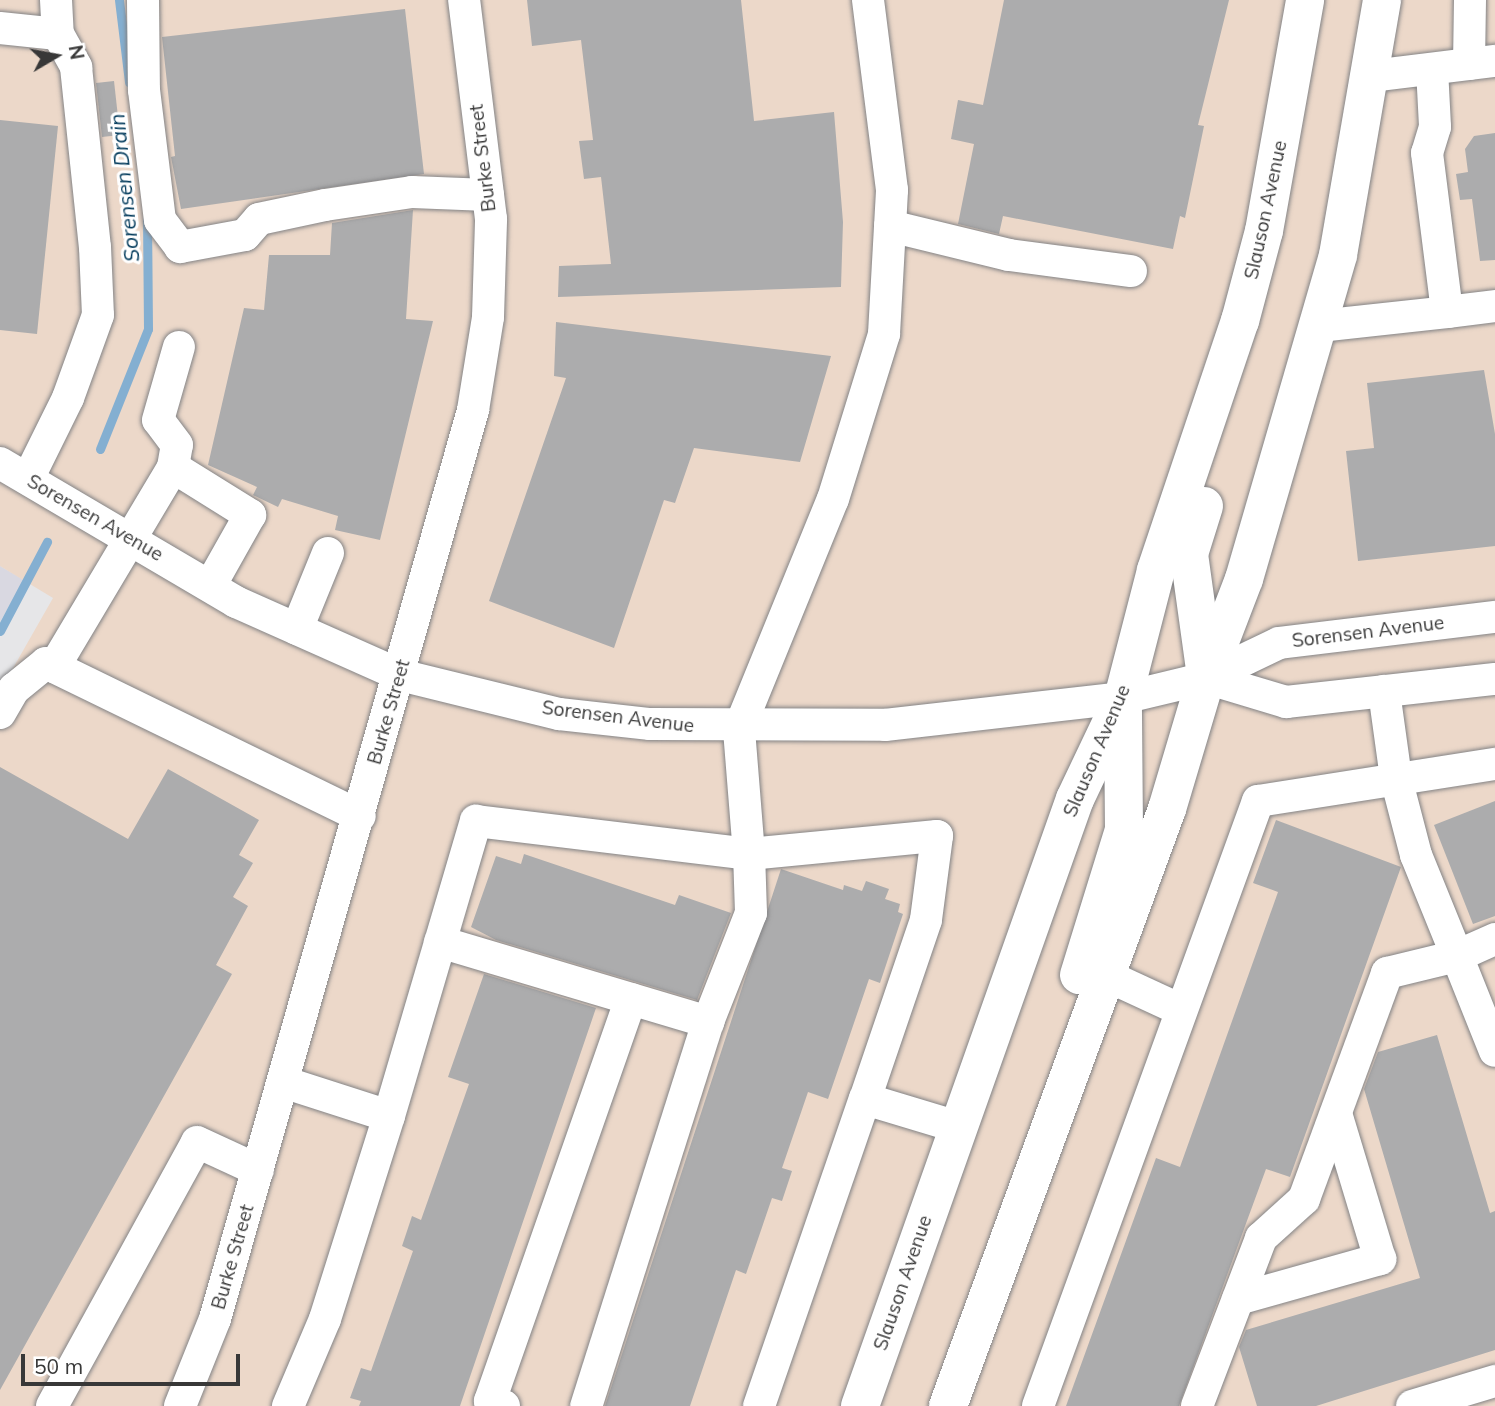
<!DOCTYPE html>
<style>
body{margin:0}
#map{position:relative;width:1495px;height:1406px;overflow:hidden;background:#e6e6e8;font-family:Mulish,sans-serif}
div>[style]{position:absolute}
[style*='--x']{left:calc(var(--x)*1px);top:calc(var(--y)*1px);width:calc(var(--w)*1px);rotate:calc(var(--a)*1deg)}
.built>*{inset:0;background:#d9d8e1}
.industrial>*{inset:0;background:#ecd8c9}
.stream>*{height:9px;margin:-4.5px;padding:0 4.5px;transform-origin:4.5px;border-radius:4.5px;background:#84afd1}
.building>*{inset:0;background:#acacad}
.roads{filter:drop-shadow(0 0 2px #838385) drop-shadow(0 0 2px #838385)}
.minor>*{height:32px;margin:-16px;padding:0 16px;transform-origin:16px;border-radius:16px;background:#fff}
.major>*{height:38px;margin:-19px;padding:0 19px;transform-origin:19px;border-radius:19px;background:#fff}
span{translate:-50% -50%;white-space:nowrap;text-align:center;line-height:1.15;-webkit-text-stroke:6px #fff;paint-order:stroke}
.street-label{font-size:19px;color:#383838}
.water-label{font-size:21px;color:#033b5c;font-style:italic}
.north{position:absolute;left:21px;top:21px;width:70px;height:70px;-webkit-text-stroke:5px #fff;paint-order:stroke;rotate:80deg;font-size:19px;font-weight:700;line-height:28px;text-align:center;color:#383838}
.north::after{content:'';display:block;margin:auto;width:24px;height:32px;background:#383838;clip-path:polygon(50% 0,100% 100%,50% 72%,0 100%)}
.scale{position:absolute;left:21px;top:1354px;width:219px;height:32px;box-sizing:border-box;border:4px solid #383838;border-top:0;padding-left:9px;font-size:21px;line-height:24px;white-space:nowrap;color:#383838;-webkit-text-stroke:5px #fff;paint-order:stroke}
</style>
<div id="map">
<div class="built">
<div style="clip-path:polygon(0 566px,24px 580px,0 622px)"></div>
</div>
<div class="industrial">
<div style="clip-path:polygon(0 0,1495px 0,1495px 1406px,0 1406px,0 691px,53px 598px,0 566px)"></div>
</div>
<div class="stream">
<div style="--x:119;--y:0;--w:83;--a:83"></div>
<div style="--x:100;--y:449;--w:129;--a:-68.2"></div>
<div style="--x:148;--y:329;--w:109;--a:-90.5"></div>
<div style="--x:0;--y:631;--w:101;--a:-62.2"></div>
</div>
<div class="building">
<div style="clip-path:polygon(527px 0,741px 0,754px 121px,834px 112px,843px 222px,841px 287px,558px 297px,559px 266px,611px 264px,601px 177px,584px 179px,579px 141px,593px 140px,581px 40px,532px 46px)"></div>
<div style="clip-path:polygon(1004px 0,1229px 0,1198px 125px,1204px 126px,1185px 218px,1180px 216px,1173px 249px,1003px 216px,999px 234px,958px 224px,974px 144px,951px 139px,958px 100px,983px 105px)"></div>
<div style="clip-path:polygon(405px 9px,424px 174px,181px 209px,171px 157px,175px 156px,162px 37px)"></div>
<div style="clip-path:polygon(114px 81px,120px 135px,102px 137px,96px 83px)"></div>
<div style="clip-path:polygon(0 120px,58px 126px,37px 334px,0 330px)"></div>
<div style="clip-path:polygon(1495px 133px,1495px 260px,1480px 261px,1472px 199px,1460px 200px,1456px 174px,1468px 172px,1465px 149px,1474px 136px)"></div>
<div style="clip-path:polygon(413px 210px,406px 319px,433px 321px,380px 540px,335px 530px,338px 516px,282px 499px,278px 507px,253px 495px,257px 487px,208px 465px,244px 308px,264px 310px,269px 255px,330px 255px,332px 223px)"></div>
<div style="clip-path:polygon(556px 322px,831px 356px,800px 462px,694px 448px,675px 503px,664px 500px,614px 648px,489px 601px,566px 378px,554px 376px)"></div>
<div style="clip-path:polygon(1484px 370px,1495px 434px,1495px 546px,1358px 561px,1346px 451px,1374px 448px,1367px 383px)"></div>
<div style="clip-path:polygon(0 767px,128px 839px,168px 769px,259px 820px,239px 855px,253px 863px,233px 897px,248px 906px,216px 965px,232px 974px,0 1390px)"></div>
<div style="clip-path:polygon(1495px 801px,1495px 916px,1473px 924px,1434px 825px)"></div>
<div style="clip-path:polygon(1276px 820px,1401px 867px,1290px 1177px,1266px 1169px,1179px 1406px,1066px 1406px,1156px 1158px,1180px 1167px,1278px 892px,1253px 883px)"></div>
<div style="clip-path:polygon(524px 854px,675px 905px,679px 895px,731px 913px,697px 1000px,496px 940px,471px 927px,496px 856px,521px 864px)"></div>
<div style="clip-path:polygon(781px 869px,843px 890px,844px 885px,862px 891px,866px 881px,889px 889px,885px 899px,900px 904px,898px 912px,903px 914px,880px 983px,869px 979px,828px 1099px,808px 1092px,782px 1168px,792px 1171px,782px 1201px,772px 1198px,746px 1274px,736px 1270px,690px 1406px,605px 1406px)"></div>
<div style="clip-path:polygon(484px 974px,596px 1008px,460px 1406px,359px 1406px,361px 1401px,350px 1398px,361px 1368px,371px 1371px,413px 1251px,402px 1246px,412px 1216px,421px 1220px,469px 1084px,448px 1077px)"></div>
<div style="clip-path:polygon(1437px 1035px,1490px 1213px,1495px 1211px,1495px 1350px,1316px 1406px,1257px 1406px,1239px 1347px,1246px 1330px,1420px 1278px,1364px 1089px,1378px 1052px)"></div>
</div>
<div class="roads">
<div class="minor">
<div style="--x:56;--y:0;--w:34;--a:87"></div>
<div style="--x:143;--y:0;--w:90;--a:89.4"></div>
<div style="--x:144;--y:90;--w:131;--a:83"></div>
<div style="--x:160;--y:220;--w:34;--a:53"></div>
<div style="--x:180;--y:247;--w:66;--a:-10.5"></div>
<div style="--x:245;--y:235;--w:21;--a:-49"></div>
<div style="--x:259;--y:219;--w:67;--a:-12"></div>
<div style="--x:325;--y:205;--w:88;--a:-8.5"></div>
<div style="--x:412;--y:192;--w:76;--a:2.3"></div>
<div style="--x:0;--y:28;--w:58;--a:5.9"></div>
<div style="--x:58;--y:34;--w:38;--a:61"></div>
<div style="--x:76;--y:67;--w:181;--a:84"></div>
<div style="--x:95;--y:247;--w:68;--a:87.5"></div>
<div style="--x:98;--y:315;--w:88;--a:109.9"></div>
<div style="--x:68;--y:398;--w:90;--a:116.3"></div>
<div style="--x:1469;--y:64;--w:64;--a:-89.1"></div>
<div style="--x:1432;--y:69;--w:58;--a:87"></div>
<div style="--x:1435;--y:127;--w:27;--a:107"></div>
<div style="--x:1427;--y:153;--w:160;--a:82.8"></div>
<div style="--x:1447;--y:312;--w:48;--a:-7.1"></div>
<div style="--x:1372;--y:76;--w:124;--a:-7"></div>
<div style="--x:890;--y:226;--w:122;--a:13.7"></div>
<div style="--x:1009;--y:255;--w:123;--a:7.5"></div>
<div style="--x:1319;--y:326;--w:129;--a:-6.2"></div>
<div style="--x:0;--y:463;--w:274;--a:30.5"></div>
<div style="--x:236;--y:602;--w:180;--a:24"></div>
<div style="--x:400;--y:675;--w:164;--a:13.8"></div>
<div style="--x:559;--y:714;--w:92;--a:6.3"></div>
<div style="--x:650;--y:724;--w:235;--a:0.2"></div>
<div style="--x:885;--y:725;--w:240;--a:-6.5"></div>
<div style="--x:1123;--y:698;--w:85;--a:-13.5"></div>
<div style="--x:1206;--y:678;--w:81;--a:-25.6"></div>
<div style="--x:1279;--y:643;--w:218;--a:-6.9"></div>
<div style="--x:173;--y:467;--w:91;--a:31.9"></div>
<div style="--x:250;--y:515;--w:81;--a:119.4"></div>
<div style="--x:297;--y:629;--w:82;--a:-67.8"></div>
<div style="--x:54;--y:667;--w:233;--a:-59.2"></div>
<div style="--x:173;--y:467;--w:22;--a:-80"></div>
<div style="--x:177;--y:445;--w:31;--a:-127"></div>
<div style="--x:158;--y:420;--w:76;--a:-74"></div>
<div style="--x:1206;--y:678;--w:84;--a:16.7"></div>
<div style="--x:1286;--y:702;--w:210;--a:-6.3"></div>
<div style="--x:0;--y:713;--w:28;--a:-60"></div>
<div style="--x:14;--y:689;--w:41;--a:-39.1"></div>
<div style="--x:46;--y:663;--w:349;--a:26"></div>
<div style="--x:1495;--y:939;--w:42;--a:155.9"></div>
<div style="--x:1457;--y:956;--w:102;--a:68.2"></div>
<div style="--x:440;--y:942;--w:280;--a:16.6"></div>
<div style="--x:708;--y:1022;--w:403;--a:107.6"></div>
<div style="--x:1103;--y:974;--w:86;--a:24.8"></div>
<div style="--x:708;--y:1022;--w:117;--a:-68.5"></div>
<div style="--x:751;--y:913;--w:59;--a:-91.9"></div>
<div style="--x:749;--y:854;--w:189;--a:-5.5"></div>
<div style="--x:937;--y:836;--w:85;--a:97.5"></div>
<div style="--x:926;--y:920;--w:189;--a:108.8"></div>
<div style="--x:865;--y:1099;--w:97;--a:16.8"></div>
<div style="--x:283;--y:1082;--w:111;--a:17.8"></div>
<div style="--x:389;--y:1116;--w:213;--a:107.5"></div>
<div style="--x:325;--y:1319;--w:95;--a:113"></div>
<div style="--x:389;--y:1116;--w:308;--a:-73.6"></div>
<div style="--x:476;--y:821;--w:275;--a:6.9"></div>
<div style="--x:749;--y:854;--w:125;--a:-94.6"></div>
<div style="--x:739;--y:729;--w:248;--a:-67.8"></div>
<div style="--x:833;--y:499;--w:173;--a:-72.8"></div>
<div style="--x:884;--y:334;--w:144;--a:-86.8"></div>
<div style="--x:892;--y:190;--w:192;--a:-97.2"></div>
<div style="--x:1238;--y:1299;--w:148;--a:-15.7"></div>
<div style="--x:1380;--y:1259;--w:152;--a:-106.8"></div>
<div style="--x:52;--y:1406;--w:301;--a:-61.2"></div>
<div style="--x:197;--y:1142;--w:67;--a:24.7"></div>
<div style="--x:180;--y:1406;--w:94;--a:-68.1"></div>
<div style="--x:215;--y:1319;--w:945;--a:-74.15"></div>
<div style="--x:473;--y:410;--w:94;--a:-80.8"></div>
<div style="--x:488;--y:317;--w:98;--a:-88.2"></div>
<div style="--x:491;--y:219;--w:221;--a:-97"></div>
<div style="--x:504;--y:1406;--w:15;--a:-160"></div>
<div style="--x:490;--y:1401;--w:426;--a:-70.7"></div>
<div style="--x:759;--y:1406;--w:325;--a:-71"></div>
<div style="--x:1038;--y:1406;--w:644;--a:-70.02"></div>
<div style="--x:1258;--y:801;--w:240;--a:-8.9"></div>
<div style="--x:1197;--y:1406;--w:180;--a:-69.1"></div>
<div style="--x:1261;--y:1238;--w:58;--a:-42.2"></div>
<div style="--x:1304;--y:1199;--w:241;--a:-69.8"></div>
<div style="--x:1387;--y:973;--w:72;--a:-13.7"></div>
<div style="--x:1457;--y:956;--w:109;--a:-112.1"></div>
<div style="--x:1416;--y:855;--w:80;--a:-104.6"></div>
<div style="--x:1396;--y:778;--w:88;--a:-97.9"></div>
<div style="--x:1412;--y:1406;--w:87;--a:-16.8"></div>
</div>
<div class="major">
<div style="--x:1204;--y:506;--w:50;--a:107.4"></div>
<div style="--x:1189;--y:554;--w:123;--a:82.1"></div>
<div style="--x:1079;--y:975;--w:152;--a:-72.8"></div>
<div style="--x:1124;--y:830;--w:124;--a:-90.5"></div>
<div style="--x:860;--y:1406;--w:644;--a:-70.5"></div>
<div style="--x:1075;--y:799;--w:112;--a:-64.6"></div>
<div style="--x:1123;--y:698;--w:132;--a:-75.5"></div>
<div style="--x:1156;--y:570;--w:263;--a:-71.4"></div>
<div style="--x:1240;--y:321;--w:93;--a:-75.1"></div>
<div style="--x:1264;--y:231;--w:235;--a:-79.9"></div>
<div style="--x:948;--y:1406;--w:636;--a:-69.86"></div>
<div style="--x:1167;--y:809;--w:137;--a:-73.4"></div>
<div style="--x:1206;--y:678;--w:106;--a:-69"></div>
<div style="--x:1244;--y:579;--w:337;--a:-73.8"></div>
<div style="--x:1338;--y:255;--w:259;--a:-80.2"></div>
</div>
</div>
<div class="street-label">
<span style="left:483px;top:158px;rotate:-97deg">Burke Street</span>
<span style="left:1266px;top:210px;rotate:-78deg">Slauson Avenue</span>
<span style="left:95px;top:518px;rotate:30deg">Sorensen Avenue</span>
<span style="left:1368px;top:632px;rotate:-7deg">Sorensen Avenue</span>
<span style="left:389px;top:712px;rotate:-74deg">Burke Street</span>
<span style="left:618px;top:717px;rotate:7deg">Sorensen Avenue</span>
<span style="left:1097px;top:751px;rotate:-67deg">Slauson Avenue</span>
<span style="left:233px;top:1257px;rotate:-74deg">Burke Street</span>
<span style="left:903px;top:1283px;rotate:-71deg">Slauson Avenue</span>
</div>
<div class="water-label">
<span style="left:124px;top:188px;rotate:-96deg">Sorensen Drain</span>
</div>
<div class="north">N</div>
<div class="scale">50 m</div>
</div>
